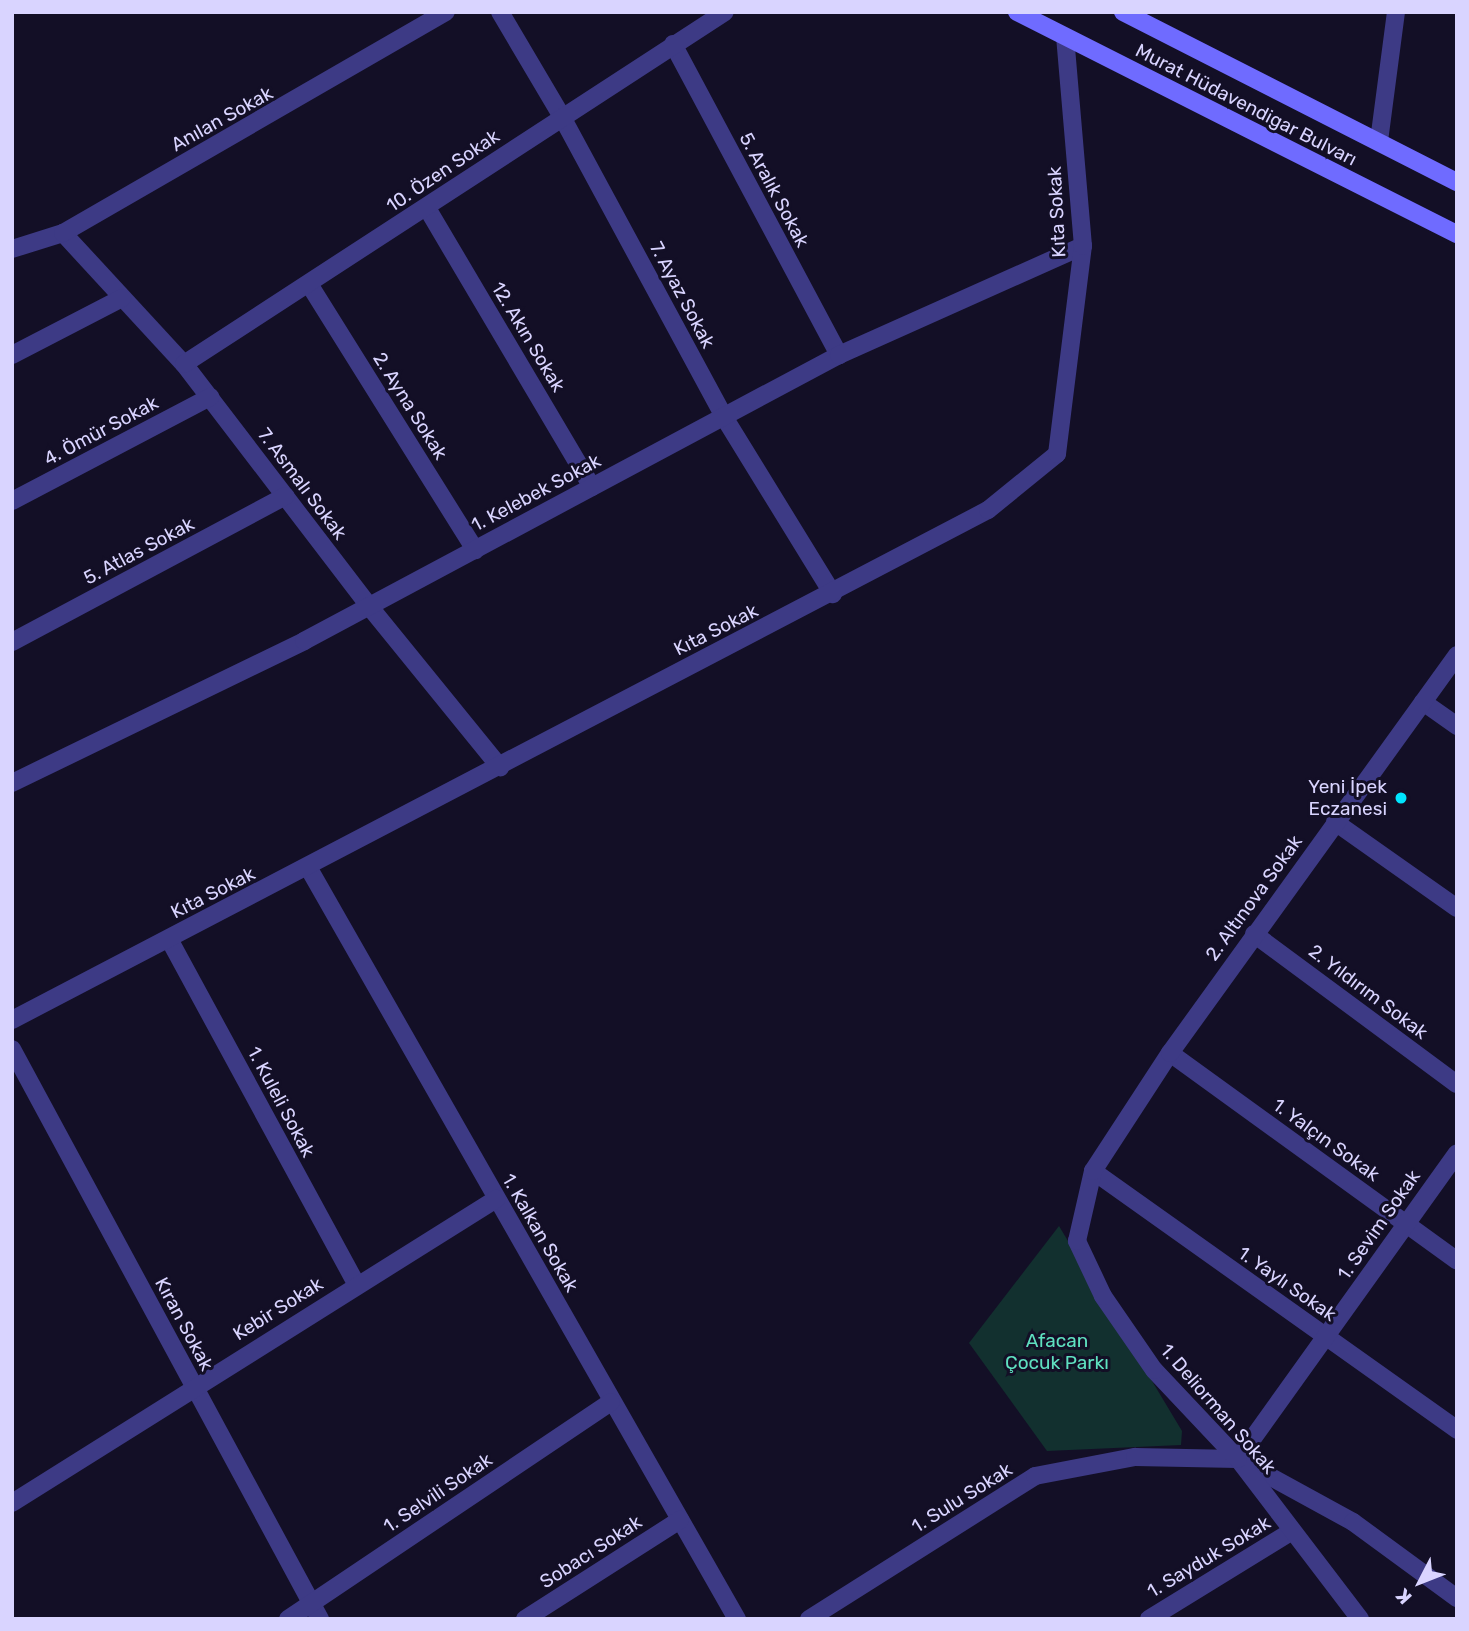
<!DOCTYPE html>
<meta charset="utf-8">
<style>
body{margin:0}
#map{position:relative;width:1469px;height:1631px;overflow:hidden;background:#130f26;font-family:Rubik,sans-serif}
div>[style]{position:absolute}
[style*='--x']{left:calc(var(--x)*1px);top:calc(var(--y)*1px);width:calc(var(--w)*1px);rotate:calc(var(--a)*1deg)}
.green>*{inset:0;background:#12302f}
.street>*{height:18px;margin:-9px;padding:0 9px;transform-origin:9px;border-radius:9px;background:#3d3a85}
.secondary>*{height:18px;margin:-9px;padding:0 9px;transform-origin:9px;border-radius:9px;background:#6f6bff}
.dots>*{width:19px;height:19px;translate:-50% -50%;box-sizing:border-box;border:4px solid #130f26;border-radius:50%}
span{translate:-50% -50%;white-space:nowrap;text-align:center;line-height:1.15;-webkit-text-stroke:6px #130f26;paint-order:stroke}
.street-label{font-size:19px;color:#d9d4ff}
.poi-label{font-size:19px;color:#d9d4ff}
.right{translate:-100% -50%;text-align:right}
.park-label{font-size:19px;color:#5fe0c0}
.frame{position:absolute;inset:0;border:14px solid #d9d4ff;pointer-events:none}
.north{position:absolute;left:1385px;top:1547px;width:70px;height:70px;-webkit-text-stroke:5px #130f26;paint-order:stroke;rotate:228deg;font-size:19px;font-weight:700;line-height:28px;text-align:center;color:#d9d4ff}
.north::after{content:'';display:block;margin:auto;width:24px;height:32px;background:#d9d4ff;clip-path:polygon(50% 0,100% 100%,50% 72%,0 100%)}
</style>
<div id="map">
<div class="green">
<div style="clip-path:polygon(1059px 1226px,1182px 1431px,1181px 1445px,1047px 1451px,969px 1343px)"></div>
</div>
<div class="street">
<div style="--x:500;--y:12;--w:122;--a:59.4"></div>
<div style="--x:562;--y:117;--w:341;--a:61.6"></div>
<div style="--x:724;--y:417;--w:208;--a:58.4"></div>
<div style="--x:673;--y:44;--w:353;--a:61.9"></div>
<div style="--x:1379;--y:141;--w:130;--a:-82.5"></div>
<div style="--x:427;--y:208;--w:324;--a:59.4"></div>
<div style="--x:63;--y:233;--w:178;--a:47.3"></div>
<div style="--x:184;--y:364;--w:305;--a:52.6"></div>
<div style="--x:369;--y:606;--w:208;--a:50.9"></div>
<div style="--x:12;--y:249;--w:53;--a:-17.4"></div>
<div style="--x:63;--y:233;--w:442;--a:-30"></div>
<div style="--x:309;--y:284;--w:314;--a:58"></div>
<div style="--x:12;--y:355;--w:124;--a:-27.4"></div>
<div style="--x:184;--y:364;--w:645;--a:-33.05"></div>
<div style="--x:12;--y:501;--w:224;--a:-27.7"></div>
<div style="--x:12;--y:642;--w:310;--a:-28.1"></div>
<div style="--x:1423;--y:702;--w:42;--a:35.2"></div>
<div style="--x:12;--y:783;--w:325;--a:-25.9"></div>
<div style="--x:304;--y:641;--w:607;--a:-28.13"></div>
<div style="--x:839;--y:355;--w:267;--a:-24.1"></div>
<div style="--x:1335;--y:822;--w:149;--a:35.2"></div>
<div style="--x:308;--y:867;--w:866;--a:60.3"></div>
<div style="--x:1254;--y:934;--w:252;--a:36.5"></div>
<div style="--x:169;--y:939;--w:394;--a:61.5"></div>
<div style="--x:12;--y:1020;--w:1101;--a:-27.59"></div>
<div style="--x:988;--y:510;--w:89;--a:-39.1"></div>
<div style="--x:1057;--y:454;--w:210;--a:-82.9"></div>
<div style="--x:1083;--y:246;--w:209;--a:-94.9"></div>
<div style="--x:12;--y:1049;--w:648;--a:61.62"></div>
<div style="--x:1170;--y:1053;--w:354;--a:35.9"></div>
<div style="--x:1093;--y:1171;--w:447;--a:35.4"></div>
<div style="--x:1238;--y:1459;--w:376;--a:-54.4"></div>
<div style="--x:12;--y:1503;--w:572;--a:-32.13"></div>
<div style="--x:288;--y:1619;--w:389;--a:-33.9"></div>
<div style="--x:525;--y:1619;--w:184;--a:-32.6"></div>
<div style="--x:809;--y:1619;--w:267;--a:-32.3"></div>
<div style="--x:1035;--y:1476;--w:102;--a:-10.8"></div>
<div style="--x:1135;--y:1457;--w:103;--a:1.1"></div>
<div style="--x:1238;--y:1459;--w:131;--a:28.7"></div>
<div style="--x:1353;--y:1522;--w:129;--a:36.2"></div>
<div style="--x:1149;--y:1619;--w:168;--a:-31.6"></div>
<div style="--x:1360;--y:1619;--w:201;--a:-127.3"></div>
<div style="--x:1238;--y:1459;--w:122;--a:-133.3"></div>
<div style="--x:1154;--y:1370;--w:90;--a:-124.6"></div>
<div style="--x:1103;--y:1296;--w:61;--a:-115.3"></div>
<div style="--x:1077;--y:1241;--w:72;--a:-77.1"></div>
<div style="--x:1093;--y:1171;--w:141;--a:-56.9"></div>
<div style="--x:1170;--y:1053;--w:491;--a:-54.2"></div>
</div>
<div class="secondary">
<div style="--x:1017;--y:12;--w:493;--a:26.8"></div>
<div style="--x:1123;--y:12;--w:375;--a:27"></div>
</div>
<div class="dots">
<div style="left:1401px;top:798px;background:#00e5ff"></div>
</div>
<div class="street-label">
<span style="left:1246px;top:105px;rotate:27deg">Murat Hüdavendigar Bulvarı</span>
<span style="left:222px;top:119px;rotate:-29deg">Anılan Sokak</span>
<span style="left:443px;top:171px;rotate:-34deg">10. Özen Sokak</span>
<span style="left:774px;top:190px;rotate:62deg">5. Aralık Sokak</span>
<span style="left:1057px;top:212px;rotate:-93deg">Kıta Sokak</span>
<span style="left:682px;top:295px;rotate:62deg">7. Ayaz Sokak</span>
<span style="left:528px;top:337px;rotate:59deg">12. Akın Sokak</span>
<span style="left:410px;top:406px;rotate:58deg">2. Ayna Sokak</span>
<span style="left:101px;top:431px;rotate:-28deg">4. Ömür Sokak</span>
<span style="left:302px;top:484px;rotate:53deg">7. Asmalı Sokak</span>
<span style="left:536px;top:493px;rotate:-28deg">1. Kelebek Sokak</span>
<span style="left:139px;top:551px;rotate:-28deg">5. Atlas Sokak</span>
<span style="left:716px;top:630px;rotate:-27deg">Kıta Sokak</span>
<span style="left:213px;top:893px;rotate:-27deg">Kıta Sokak</span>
<span style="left:1254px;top:898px;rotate:-54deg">2. Altınova Sokak</span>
<span style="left:1368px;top:992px;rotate:37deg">2. Yıldırım Sokak</span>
<span style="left:281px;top:1102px;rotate:62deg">1. Kuleli Sokak</span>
<span style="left:1326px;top:1140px;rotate:36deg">1. Yalçın Sokak</span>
<span style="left:1379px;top:1225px;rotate:-55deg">1. Sevim Sokak</span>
<span style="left:540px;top:1233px;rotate:60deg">1. Kalkan Sokak</span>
<span style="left:1287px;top:1284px;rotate:35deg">1. Yaylı Sokak</span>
<span style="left:278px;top:1309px;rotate:-32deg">Kebir Sokak</span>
<span style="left:184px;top:1324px;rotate:62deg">Kıran Sokak</span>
<span style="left:1218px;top:1409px;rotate:49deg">1. Deliorman Sokak</span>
<span style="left:438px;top:1493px;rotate:-34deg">1. Selvili Sokak</span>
<span style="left:962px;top:1498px;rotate:-32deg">1. Sulu Sokak</span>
<span style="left:591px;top:1552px;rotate:-33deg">Sobacı Sokak</span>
<span style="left:1209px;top:1557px;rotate:-31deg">1. Sayduk Sokak</span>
</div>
<div class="poi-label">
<span class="right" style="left:1387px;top:798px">Yeni İpek<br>Eczanesi</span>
</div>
<div class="park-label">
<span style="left:1057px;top:1352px">Afacan<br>Çocuk Parkı</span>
</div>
<div class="frame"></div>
<div class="north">K</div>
</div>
